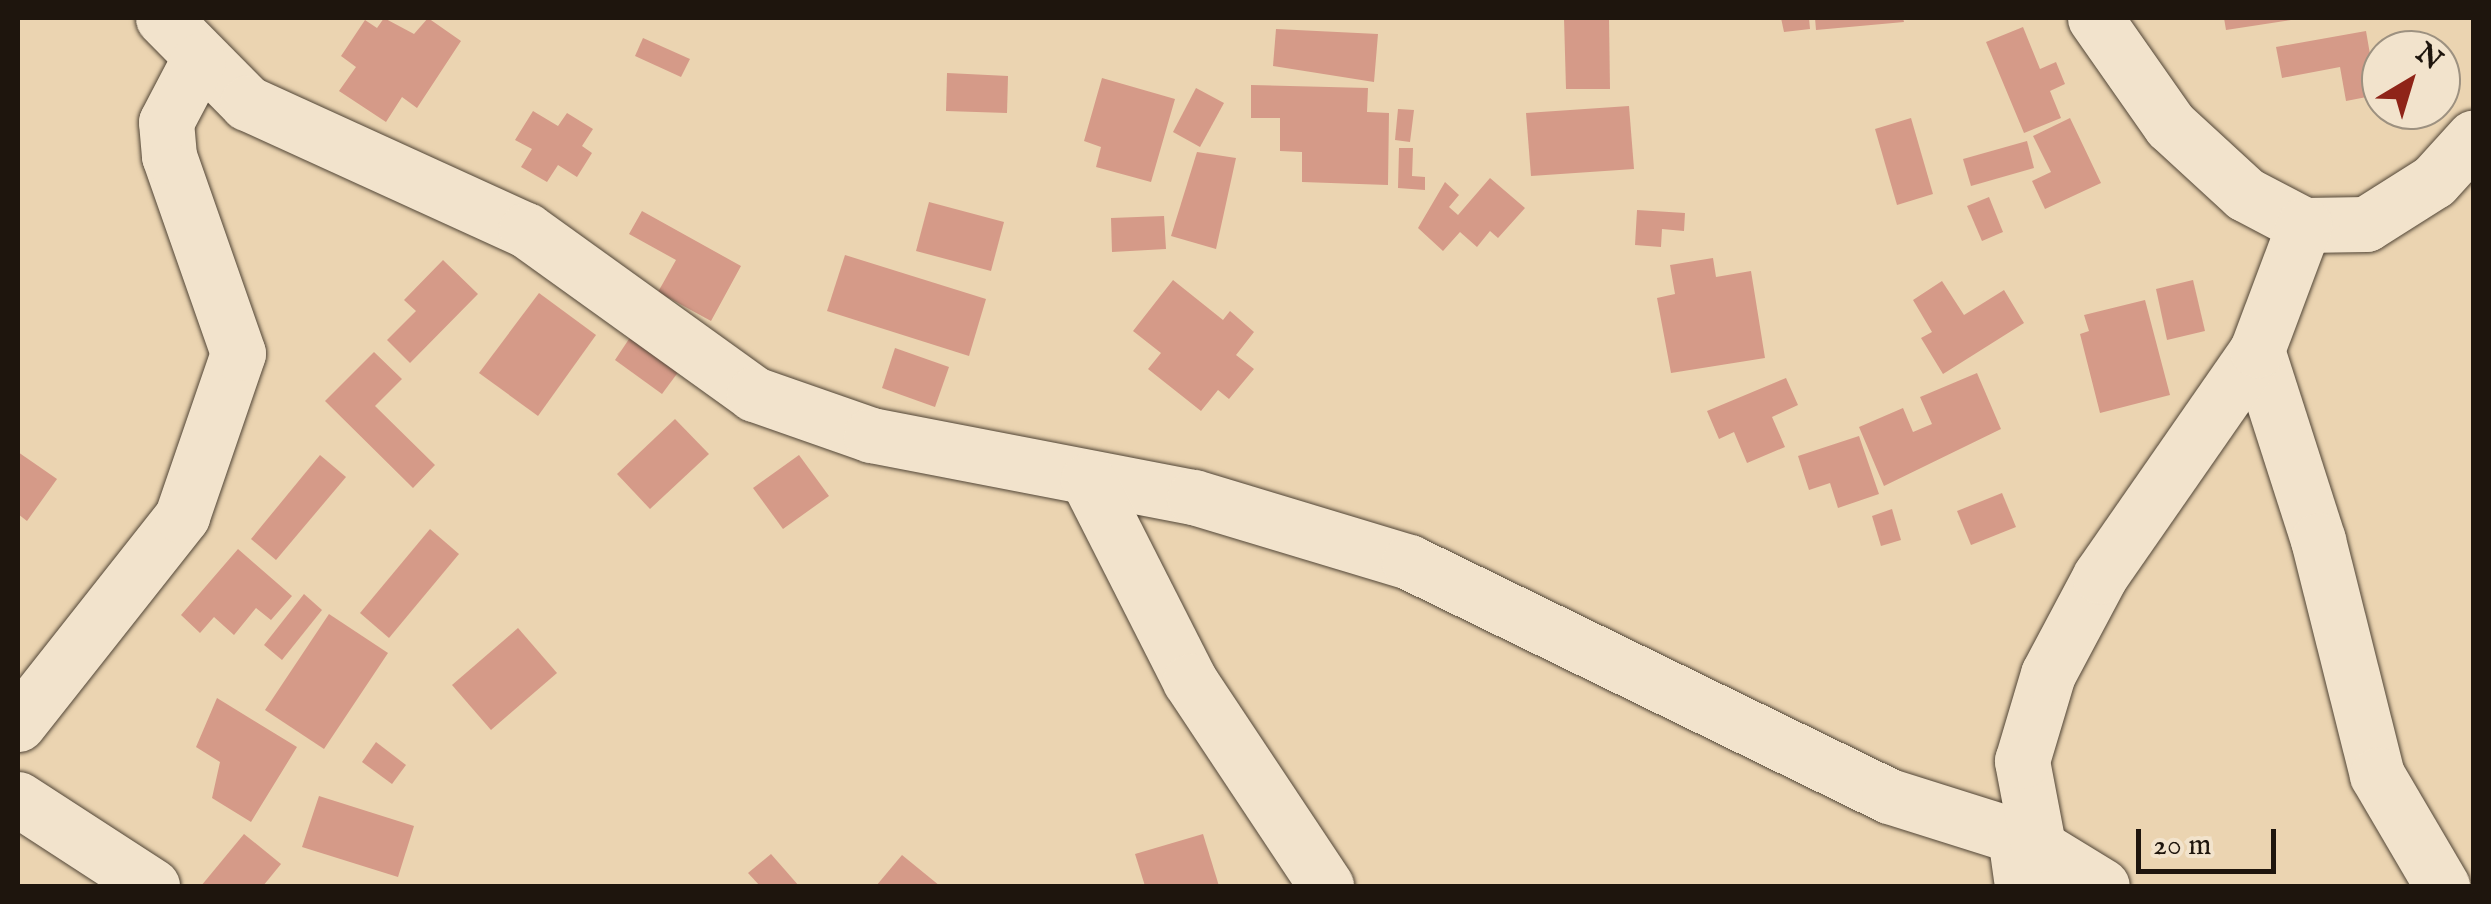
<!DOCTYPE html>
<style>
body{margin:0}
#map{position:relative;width:2491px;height:904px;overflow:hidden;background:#ebd4b1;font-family:"IM FELL English",serif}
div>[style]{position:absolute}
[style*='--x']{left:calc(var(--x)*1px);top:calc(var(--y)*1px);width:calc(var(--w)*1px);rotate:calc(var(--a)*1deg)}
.building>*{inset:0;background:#d59a88}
.roads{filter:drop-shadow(0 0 2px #514536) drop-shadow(0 0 2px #514536)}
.minor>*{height:55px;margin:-27.5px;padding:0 27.5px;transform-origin:27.5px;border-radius:27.5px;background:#f2e3cc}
span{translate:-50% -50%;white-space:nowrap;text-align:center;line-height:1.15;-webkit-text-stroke:10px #f2e3cc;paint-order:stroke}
.frame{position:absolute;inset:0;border:20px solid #1e150d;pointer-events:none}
.north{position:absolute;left:2361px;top:30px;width:100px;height:100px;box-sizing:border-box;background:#f2e3cc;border:2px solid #9d9180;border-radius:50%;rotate:38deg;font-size:28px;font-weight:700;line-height:40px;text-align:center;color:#1e150d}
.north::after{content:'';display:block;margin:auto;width:35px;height:45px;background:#8f2418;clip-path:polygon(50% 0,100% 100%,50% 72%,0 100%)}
.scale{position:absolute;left:2136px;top:829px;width:140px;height:45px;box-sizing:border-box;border:5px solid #1e150d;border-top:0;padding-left:12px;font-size:30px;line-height:35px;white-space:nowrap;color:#1e150d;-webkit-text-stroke:8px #f2e3cc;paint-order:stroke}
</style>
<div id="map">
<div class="building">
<div style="clip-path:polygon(384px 18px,414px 34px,428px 18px,461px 41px,417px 108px,402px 97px,386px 122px,339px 91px,356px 67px,341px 56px,365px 20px,377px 28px)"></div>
<div style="clip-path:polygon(1564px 18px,1609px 18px,1610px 89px,1566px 89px)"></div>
<div style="clip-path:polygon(1781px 18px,1809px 18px,1810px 29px,1784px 32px)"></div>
<div style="clip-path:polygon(1815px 18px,1903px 18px,1904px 22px,1816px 30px)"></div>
<div style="clip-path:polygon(2224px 18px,2291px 18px,2291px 20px,2226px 30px)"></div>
<div style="clip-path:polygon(2023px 27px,2040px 69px,2056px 62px,2065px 84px,2050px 91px,2061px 118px,2024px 133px,1986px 42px)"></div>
<div style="clip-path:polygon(1276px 29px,1378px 34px,1374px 82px,1273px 66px)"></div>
<div style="clip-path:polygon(2366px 31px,2377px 95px,2346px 101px,2340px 67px,2282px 78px,2276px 47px)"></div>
<div style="clip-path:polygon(643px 38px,690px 59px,681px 77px,635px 56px)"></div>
<div style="clip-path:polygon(947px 73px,1008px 76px,1007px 113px,946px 111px)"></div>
<div style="clip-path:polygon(1102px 78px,1175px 99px,1151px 182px,1096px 167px,1101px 147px,1084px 141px)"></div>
<div style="clip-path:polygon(1251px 85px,1368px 88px,1367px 112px,1389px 113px,1388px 185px,1302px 182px,1302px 152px,1280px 151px,1280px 118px,1251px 118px)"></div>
<div style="clip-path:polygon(1196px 88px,1224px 103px,1200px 147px,1173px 132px)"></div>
<div style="clip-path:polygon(1629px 106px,1634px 169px,1531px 176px,1526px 113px)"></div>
<div style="clip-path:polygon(1398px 109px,1414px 110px,1410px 142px,1395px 140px)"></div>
<div style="clip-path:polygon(533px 111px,558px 126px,567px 113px,593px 129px,582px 146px,592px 153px,577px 177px,558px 165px,547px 182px,521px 167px,532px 149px,515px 140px)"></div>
<div style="clip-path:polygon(1911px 118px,1933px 194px,1897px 205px,1875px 129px)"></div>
<div style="clip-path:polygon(2070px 118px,2101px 183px,2045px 209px,2032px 181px,2051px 172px,2033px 136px)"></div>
<div style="clip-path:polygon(2027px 141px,2034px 168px,1971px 186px,1963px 159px)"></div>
<div style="clip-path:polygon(1399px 148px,1413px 148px,1412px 176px,1425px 177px,1425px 190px,1398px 188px)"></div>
<div style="clip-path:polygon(1197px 152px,1236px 158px,1216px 249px,1171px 236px)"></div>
<div style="clip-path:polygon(1490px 178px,1525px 208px,1498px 238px,1490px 231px,1477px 247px,1460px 232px,1443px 251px,1418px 228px,1445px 182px,1459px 195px,1449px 207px,1458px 215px)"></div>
<div style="clip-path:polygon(1989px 197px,2003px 232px,1982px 241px,1967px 206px)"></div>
<div style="clip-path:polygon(929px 202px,1004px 222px,991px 271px,916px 251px)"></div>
<div style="clip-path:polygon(1637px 210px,1685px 213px,1684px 231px,1662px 229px,1661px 247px,1635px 245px)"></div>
<div style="clip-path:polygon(642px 211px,741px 266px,711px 321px,658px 292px,676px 260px,629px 234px)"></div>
<div style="clip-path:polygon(1164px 216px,1166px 249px,1112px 252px,1111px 218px)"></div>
<div style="clip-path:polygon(845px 255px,986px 299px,969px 356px,827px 311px)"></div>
<div style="clip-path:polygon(1713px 258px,1716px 277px,1751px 271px,1765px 358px,1671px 373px,1657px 298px,1675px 294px,1670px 265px)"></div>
<div style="clip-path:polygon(443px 260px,478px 294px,410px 363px,387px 340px,416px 311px,404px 300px)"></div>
<div style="clip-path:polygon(1173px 280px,1223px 320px,1230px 311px,1254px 332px,1236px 355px,1254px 369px,1229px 399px,1218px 390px,1201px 411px,1148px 369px,1161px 353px,1133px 331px)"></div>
<div style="clip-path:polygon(2193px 280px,2205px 331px,2167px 340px,2156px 289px)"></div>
<div style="clip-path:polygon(1942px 281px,1964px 315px,2004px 290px,2024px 323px,1943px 374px,1921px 338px,1932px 332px,1913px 300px)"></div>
<div style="clip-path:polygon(539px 293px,596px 335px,538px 416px,479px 373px)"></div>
<div style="clip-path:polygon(2145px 300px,2170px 395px,2100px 413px,2080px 334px,2089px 331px,2084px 315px)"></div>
<div style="clip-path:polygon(631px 336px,679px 371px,662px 394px,615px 360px)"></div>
<div style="clip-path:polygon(895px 348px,949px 367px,935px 407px,882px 388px)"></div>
<div style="clip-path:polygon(374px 352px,402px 379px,375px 406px,435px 465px,413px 488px,325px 401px)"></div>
<div style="clip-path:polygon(1977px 373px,2001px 429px,1884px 486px,1859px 427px,1903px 408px,1913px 432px,1932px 424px,1920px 397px)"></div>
<div style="clip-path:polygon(1786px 378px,1798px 405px,1772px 417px,1785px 447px,1747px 463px,1734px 432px,1719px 439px,1707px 411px)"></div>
<div style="clip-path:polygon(675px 419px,709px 454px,650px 509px,617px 474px)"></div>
<div style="clip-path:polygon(1859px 436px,1879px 494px,1838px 508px,1830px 483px,1809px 490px,1798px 456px)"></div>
<div style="clip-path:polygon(18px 452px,57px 479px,27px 521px,18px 514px)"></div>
<div style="clip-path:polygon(320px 455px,346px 477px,276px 560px,251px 539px)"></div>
<div style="clip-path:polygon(799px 455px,829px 496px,783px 529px,753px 488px)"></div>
<div style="clip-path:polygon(2002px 493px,2016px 527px,1971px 545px,1957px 511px)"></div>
<div style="clip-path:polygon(1892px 509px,1901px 540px,1881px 546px,1872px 516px)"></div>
<div style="clip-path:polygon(430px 529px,459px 554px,389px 638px,360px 613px)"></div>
<div style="clip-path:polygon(238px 549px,292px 596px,271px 620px,256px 608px,234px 635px,214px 617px,200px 633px,181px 615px)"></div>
<div style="clip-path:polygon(304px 594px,322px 610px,282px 660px,264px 645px)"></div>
<div style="clip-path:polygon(329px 614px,388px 653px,324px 749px,265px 710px)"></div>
<div style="clip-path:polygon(518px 628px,557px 673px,491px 730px,452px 685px)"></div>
<div style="clip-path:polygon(217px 698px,297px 747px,251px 822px,212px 798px,220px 762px,196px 747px)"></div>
<div style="clip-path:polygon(376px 742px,406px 765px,392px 784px,362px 762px)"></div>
<div style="clip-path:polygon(319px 796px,414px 826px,398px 877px,302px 847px)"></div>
<div style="clip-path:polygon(244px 834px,281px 864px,263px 886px,201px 886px)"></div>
<div style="clip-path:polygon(1203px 834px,1219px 886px,1145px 886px,1135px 854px)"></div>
<div style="clip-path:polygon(771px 854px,799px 886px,760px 886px,748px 873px)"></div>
<div style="clip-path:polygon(902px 855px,940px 886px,876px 886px)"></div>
</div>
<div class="roads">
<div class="minor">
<div style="--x:163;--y:18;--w:120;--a:45.3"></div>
<div style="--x:247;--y:103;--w:307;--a:24.5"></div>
<div style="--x:526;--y:230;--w:281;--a:35.7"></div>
<div style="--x:754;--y:394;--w:124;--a:19.3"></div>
<div style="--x:871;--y:435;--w:329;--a:10.9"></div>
<div style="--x:1194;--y:497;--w:225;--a:16.8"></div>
<div style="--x:1409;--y:562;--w:534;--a:25.99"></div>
<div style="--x:1889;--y:796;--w:143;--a:17.5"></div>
<div style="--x:2025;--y:839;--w:90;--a:31.4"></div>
<div style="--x:2095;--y:18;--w:131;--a:55"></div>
<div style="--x:2170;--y:125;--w:102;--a:42.6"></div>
<div style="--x:2245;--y:194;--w:67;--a:27.7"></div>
<div style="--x:2304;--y:225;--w:62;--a:-0.9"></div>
<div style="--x:2366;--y:224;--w:80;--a:-32.3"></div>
<div style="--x:2434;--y:181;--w:59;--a:-47.7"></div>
<div style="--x:2257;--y:350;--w:200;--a:72.2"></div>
<div style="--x:2318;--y:540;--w:242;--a:75.9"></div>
<div style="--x:2377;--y:775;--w:129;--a:59.6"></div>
<div style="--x:1088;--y:480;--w:225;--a:63.1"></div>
<div style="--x:1190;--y:681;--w:246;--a:56.4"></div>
<div style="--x:18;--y:724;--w:265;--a:-51.7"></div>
<div style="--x:182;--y:516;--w:172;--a:-71"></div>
<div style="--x:238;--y:353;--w:209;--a:-109.3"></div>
<div style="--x:169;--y:156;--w:34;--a:-95"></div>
<div style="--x:166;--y:122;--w:69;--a:-62.3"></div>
<div style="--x:18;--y:799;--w:160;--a:33"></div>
<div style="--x:2015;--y:836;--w:50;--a:82"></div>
<div style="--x:2038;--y:845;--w:86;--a:-100.8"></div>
<div style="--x:2022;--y:761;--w:91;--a:-73.4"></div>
<div style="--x:2048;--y:674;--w:111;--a:-62"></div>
<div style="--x:2100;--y:576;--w:275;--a:-55.2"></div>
<div style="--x:2257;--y:350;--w:134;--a:-69.4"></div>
</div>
</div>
<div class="frame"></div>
<div class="north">N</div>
<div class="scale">20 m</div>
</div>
